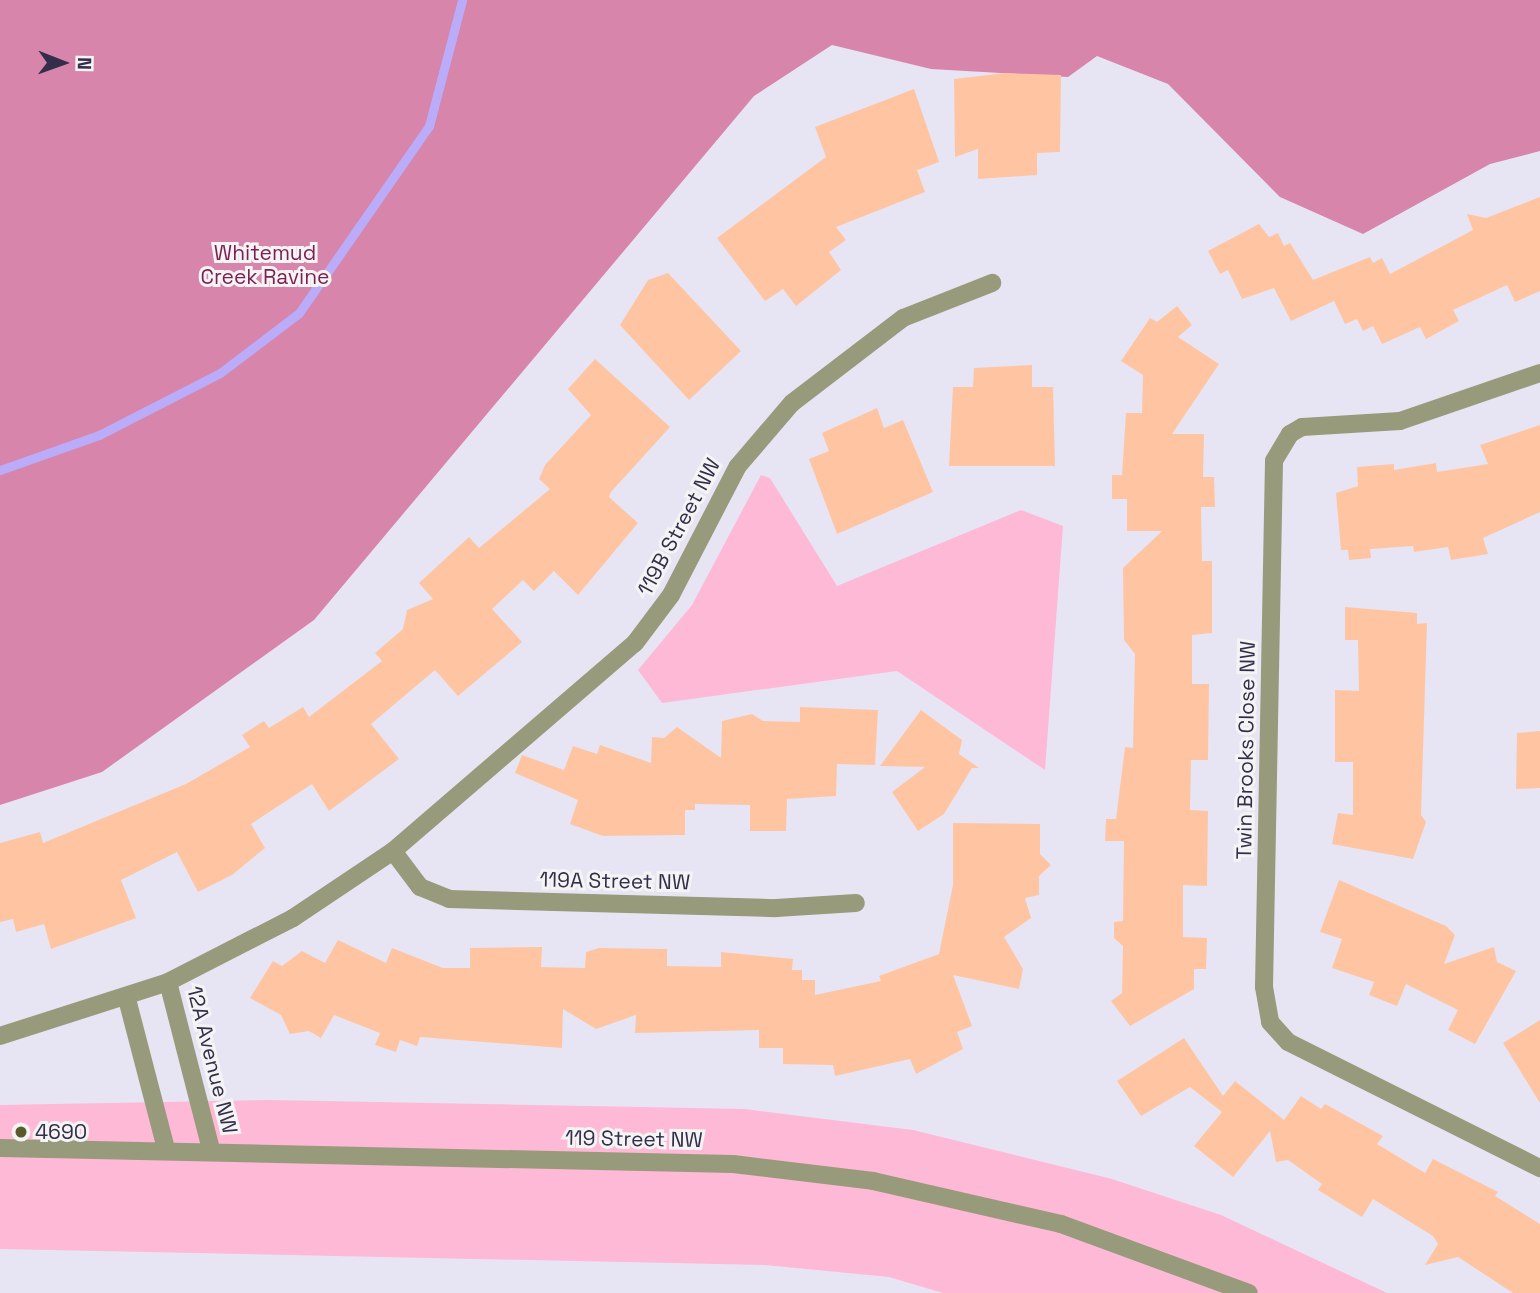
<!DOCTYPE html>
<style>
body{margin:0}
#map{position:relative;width:1540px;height:1293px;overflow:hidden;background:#e7e5f4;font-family:"Space Grotesk",sans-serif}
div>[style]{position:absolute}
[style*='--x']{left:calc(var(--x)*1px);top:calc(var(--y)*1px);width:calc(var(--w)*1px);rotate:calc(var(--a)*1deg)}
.green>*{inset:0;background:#feb9d6}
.forest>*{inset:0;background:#d785aa}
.stream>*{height:9px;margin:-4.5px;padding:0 4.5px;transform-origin:4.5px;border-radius:4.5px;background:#bbacfa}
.building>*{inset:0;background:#ffc5a2}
.minor>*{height:18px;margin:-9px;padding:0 9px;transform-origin:9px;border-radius:9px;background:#989b7b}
.tertiary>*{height:18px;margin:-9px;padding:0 9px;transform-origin:9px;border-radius:9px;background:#989b7b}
.dots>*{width:19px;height:19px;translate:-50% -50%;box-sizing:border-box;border:4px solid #f4f4f4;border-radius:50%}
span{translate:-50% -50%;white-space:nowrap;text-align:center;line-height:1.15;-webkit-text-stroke:6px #f4f4f4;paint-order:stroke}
.park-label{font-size:21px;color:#7e1e52}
.street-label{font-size:21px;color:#342e4b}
.poi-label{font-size:21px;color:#342e4b}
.left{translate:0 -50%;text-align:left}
.north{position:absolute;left:28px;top:28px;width:70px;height:70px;-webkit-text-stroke:5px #f4f4f4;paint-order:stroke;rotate:91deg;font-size:19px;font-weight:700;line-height:28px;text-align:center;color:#342e4b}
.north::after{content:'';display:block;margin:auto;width:24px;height:32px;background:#342e4b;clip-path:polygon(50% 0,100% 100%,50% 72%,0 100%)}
</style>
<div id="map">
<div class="green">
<div style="clip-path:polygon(761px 475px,770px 478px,837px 586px,1021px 510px,1063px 526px,1045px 770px,897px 671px,662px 703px,638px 670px,692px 605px)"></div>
<div style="clip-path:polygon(269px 1100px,745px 1109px,913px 1130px,1112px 1179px,1221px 1215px,1387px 1293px,943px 1293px,889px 1277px,765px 1265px,0 1249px,0 1105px)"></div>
</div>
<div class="forest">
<div style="clip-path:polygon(0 0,1540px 0,1540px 151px,1490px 164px,1363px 234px,1280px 197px,1168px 84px,1097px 56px,1068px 77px,931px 69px,832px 45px,754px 96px,314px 620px,102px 772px,0 805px)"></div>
</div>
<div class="stream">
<div style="--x:0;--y:470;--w:105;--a:-19.5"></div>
<div style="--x:99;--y:435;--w:136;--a:-27.1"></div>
<div style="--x:220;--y:373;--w:99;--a:-37.2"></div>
<div style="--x:299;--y:313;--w:228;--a:-55.2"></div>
<div style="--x:429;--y:126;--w:130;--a:-75.3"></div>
</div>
<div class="building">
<div style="clip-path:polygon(1005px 73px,1061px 75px,1060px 152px,1037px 153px,1037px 175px,978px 179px,978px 149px,955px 157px,954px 79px)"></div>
<div style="clip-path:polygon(914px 89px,939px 162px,917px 170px,925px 192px,836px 227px,846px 240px,829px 252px,841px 270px,796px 306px,783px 289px,765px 301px,717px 238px,826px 157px,815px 127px)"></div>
<div style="clip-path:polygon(1540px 197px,1540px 291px,1515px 302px,1507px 285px,1453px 310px,1459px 321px,1426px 339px,1420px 327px,1382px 344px,1373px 326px,1363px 331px,1357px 319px,1345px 324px,1334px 301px,1291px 321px,1274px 288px,1242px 299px,1228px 270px,1220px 274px,1208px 251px,1259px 224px,1269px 237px,1278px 233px,1284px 246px,1290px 243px,1313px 280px,1370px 257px,1373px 263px,1382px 258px,1390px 274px,1473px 230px,1467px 214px,1486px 218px)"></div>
<div style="clip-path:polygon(668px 273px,741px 351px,689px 400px,620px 325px,648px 280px)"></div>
<div style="clip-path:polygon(1177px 306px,1192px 325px,1178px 337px,1219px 364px,1172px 434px,1204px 434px,1203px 477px,1214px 477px,1215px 507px,1201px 507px,1202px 561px,1212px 561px,1212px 633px,1192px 635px,1192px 684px,1209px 684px,1208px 760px,1191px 760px,1190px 810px,1208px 811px,1207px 886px,1183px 885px,1183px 937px,1207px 938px,1206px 969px,1194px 969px,1194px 989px,1130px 1026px,1111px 1001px,1122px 993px,1123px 946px,1114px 938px,1114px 922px,1123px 921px,1124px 841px,1105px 841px,1106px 819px,1116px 819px,1125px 747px,1133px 748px,1135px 654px,1124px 640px,1123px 568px,1162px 531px,1127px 531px,1127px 499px,1112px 499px,1112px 475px,1122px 475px,1126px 413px,1142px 413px,1143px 375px,1121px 361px,1150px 318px,1157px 322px)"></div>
<div style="clip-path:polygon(595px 359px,670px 427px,611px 492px,609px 497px,638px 523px,578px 595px,554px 571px,534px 591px,523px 580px,492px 609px,522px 642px,458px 696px,435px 670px,371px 724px,399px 759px,329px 811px,312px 784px,251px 824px,265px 848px,232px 875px,198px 892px,177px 852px,121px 880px,136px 918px,51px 949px,44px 924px,16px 932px,13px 919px,0 922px,0 843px,40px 832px,43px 843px,186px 784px,250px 747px,242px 735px,264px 721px,269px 728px,303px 707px,309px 717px,382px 661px,375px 653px,403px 629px,407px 610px,433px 599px,419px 583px,469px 537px,479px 548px,550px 489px,539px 479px,545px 465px,591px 415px,568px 389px)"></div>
<div style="clip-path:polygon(1032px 365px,1032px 387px,1053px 387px,1055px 466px,949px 466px,953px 387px,973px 387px,974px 368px)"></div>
<div style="clip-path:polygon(877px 408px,884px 428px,903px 420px,933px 492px,837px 534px,809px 459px,829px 451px,822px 433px)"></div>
<div style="clip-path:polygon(1540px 425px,1540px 512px,1483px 538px,1488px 554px,1451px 560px,1448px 547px,1414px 552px,1413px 546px,1370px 549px,1371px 558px,1349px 560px,1348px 550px,1341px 550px,1336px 493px,1358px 486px,1357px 467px,1394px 464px,1394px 470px,1436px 463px,1437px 472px,1488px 464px,1480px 445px)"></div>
<div style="clip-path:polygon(1345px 607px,1417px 613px,1417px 624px,1427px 623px,1421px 815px,1426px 822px,1413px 859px,1332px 844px,1338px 813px,1353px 815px,1353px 762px,1335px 762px,1335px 690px,1359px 691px,1358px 640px,1345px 640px)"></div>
<div style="clip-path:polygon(800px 707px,878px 710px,875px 765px,837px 764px,836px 796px,787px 799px,786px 831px,750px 831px,750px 805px,695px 804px,695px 810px,685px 810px,685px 835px,603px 836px,570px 824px,578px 800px,515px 773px,522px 755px,564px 770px,573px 746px,597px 754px,600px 745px,651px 763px,652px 737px,664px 738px,677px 727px,721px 758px,722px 721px,752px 714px,763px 721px,800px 722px)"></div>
<div style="clip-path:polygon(921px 710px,962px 740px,959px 754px,979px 768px,972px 768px,944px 814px,918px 831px,892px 792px,925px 767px,880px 766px)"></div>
<div style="clip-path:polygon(1540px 731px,1540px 788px,1516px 789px,1517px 733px)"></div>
<div style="clip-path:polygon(953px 823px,1040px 824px,1040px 854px,1051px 865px,1039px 876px,1039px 895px,1025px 898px,1031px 918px,1004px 937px,1023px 969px,1019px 989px,953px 975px,972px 1026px,957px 1032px,963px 1049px,916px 1074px,910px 1059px,835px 1076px,833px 1065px,783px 1064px,783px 1048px,759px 1048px,759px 1030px,635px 1033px,636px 1015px,596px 1029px,563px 1009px,562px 1048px,420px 1037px,417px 1046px,400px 1040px,396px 1052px,375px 1045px,380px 1033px,334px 1015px,321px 1038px,309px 1031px,290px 1034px,281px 1015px,250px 998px,273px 961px,282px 966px,302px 951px,325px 963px,338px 940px,386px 963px,392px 948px,443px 968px,470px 968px,470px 948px,542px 947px,541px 967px,585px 968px,586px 952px,599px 948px,667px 949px,667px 966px,721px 967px,721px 952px,793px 959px,792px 970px,802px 970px,802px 980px,815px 980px,815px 995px,881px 981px,879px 976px,939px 954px,953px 885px)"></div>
<div style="clip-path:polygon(1339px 880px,1446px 926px,1455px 935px,1444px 964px,1494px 947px,1497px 962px,1516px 971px,1475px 1044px,1448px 1030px,1458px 1010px,1406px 984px,1397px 1006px,1369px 995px,1374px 982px,1332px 968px,1342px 939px,1320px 932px)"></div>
<div style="clip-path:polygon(1540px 1020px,1540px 1103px,1503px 1043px)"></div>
<div style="clip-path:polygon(1184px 1038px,1223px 1096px,1235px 1081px,1284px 1120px,1301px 1096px,1321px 1109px,1325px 1104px,1383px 1136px,1377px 1144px,1425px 1173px,1433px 1159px,1498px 1192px,1495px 1196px,1540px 1224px,1540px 1293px,1513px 1293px,1458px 1257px,1425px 1265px,1438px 1244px,1433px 1236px,1373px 1199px,1362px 1217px,1318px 1190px,1322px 1184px,1288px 1160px,1276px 1162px,1270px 1131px,1233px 1177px,1194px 1146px,1222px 1112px,1190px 1087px,1141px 1116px,1117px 1081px)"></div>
</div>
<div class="minor">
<div style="--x:1540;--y:373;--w:148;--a:161.1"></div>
<div style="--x:1400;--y:421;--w:98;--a:176.5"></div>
<div style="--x:1302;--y:427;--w:14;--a:150"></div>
<div style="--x:1290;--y:434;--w:31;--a:121"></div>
<div style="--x:1274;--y:461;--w:526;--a:91.09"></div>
<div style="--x:1264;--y:987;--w:36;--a:80"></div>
<div style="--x:1270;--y:1022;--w:27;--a:48"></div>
<div style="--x:1288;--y:1042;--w:282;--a:26.6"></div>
<div style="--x:393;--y:851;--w:45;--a:53.1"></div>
<div style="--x:420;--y:887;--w:31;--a:22"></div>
<div style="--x:449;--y:899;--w:327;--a:1.6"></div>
<div style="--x:776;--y:908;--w:80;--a:-3.6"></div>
<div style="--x:168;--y:982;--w:173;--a:75.6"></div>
<div style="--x:127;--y:999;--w:155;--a:75.4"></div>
<div style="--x:0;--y:1036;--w:176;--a:-17.8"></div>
<div style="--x:168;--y:982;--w:140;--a:-27.1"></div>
<div style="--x:293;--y:918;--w:120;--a:-33.8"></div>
<div style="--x:393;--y:851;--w:319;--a:-40.7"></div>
<div style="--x:635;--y:643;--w:60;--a:-53.1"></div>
<div style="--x:671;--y:595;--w:145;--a:-62.6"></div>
<div style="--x:738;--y:466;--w:83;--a:-49.4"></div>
<div style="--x:792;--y:403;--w:140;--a:-37.4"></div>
<div style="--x:903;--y:318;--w:96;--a:-21.5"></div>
</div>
<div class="tertiary">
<div style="--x:0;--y:1148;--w:733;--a:1.25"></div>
<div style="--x:733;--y:1164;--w:141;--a:6.9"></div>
<div style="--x:873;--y:1181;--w:193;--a:12.9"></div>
<div style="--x:1061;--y:1224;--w:200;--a:20.2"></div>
</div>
<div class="dots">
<div style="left:21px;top:1132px;background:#595c2a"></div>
</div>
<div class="park-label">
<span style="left:265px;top:265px">Whitemud<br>Creek Ravine</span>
</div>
<div class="street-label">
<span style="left:679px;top:527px;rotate:-62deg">119B Street NW</span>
<span style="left:1246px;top:750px;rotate:-89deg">Twin Brooks Close NW</span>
<span style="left:615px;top:881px;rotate:1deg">119A Street NW</span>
<span style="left:212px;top:1060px;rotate:76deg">12A Avenue NW</span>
<span style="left:634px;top:1139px;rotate:1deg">119 Street NW</span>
</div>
<div class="poi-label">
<span class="left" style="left:35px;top:1132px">4690</span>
</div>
<div class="north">N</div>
</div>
